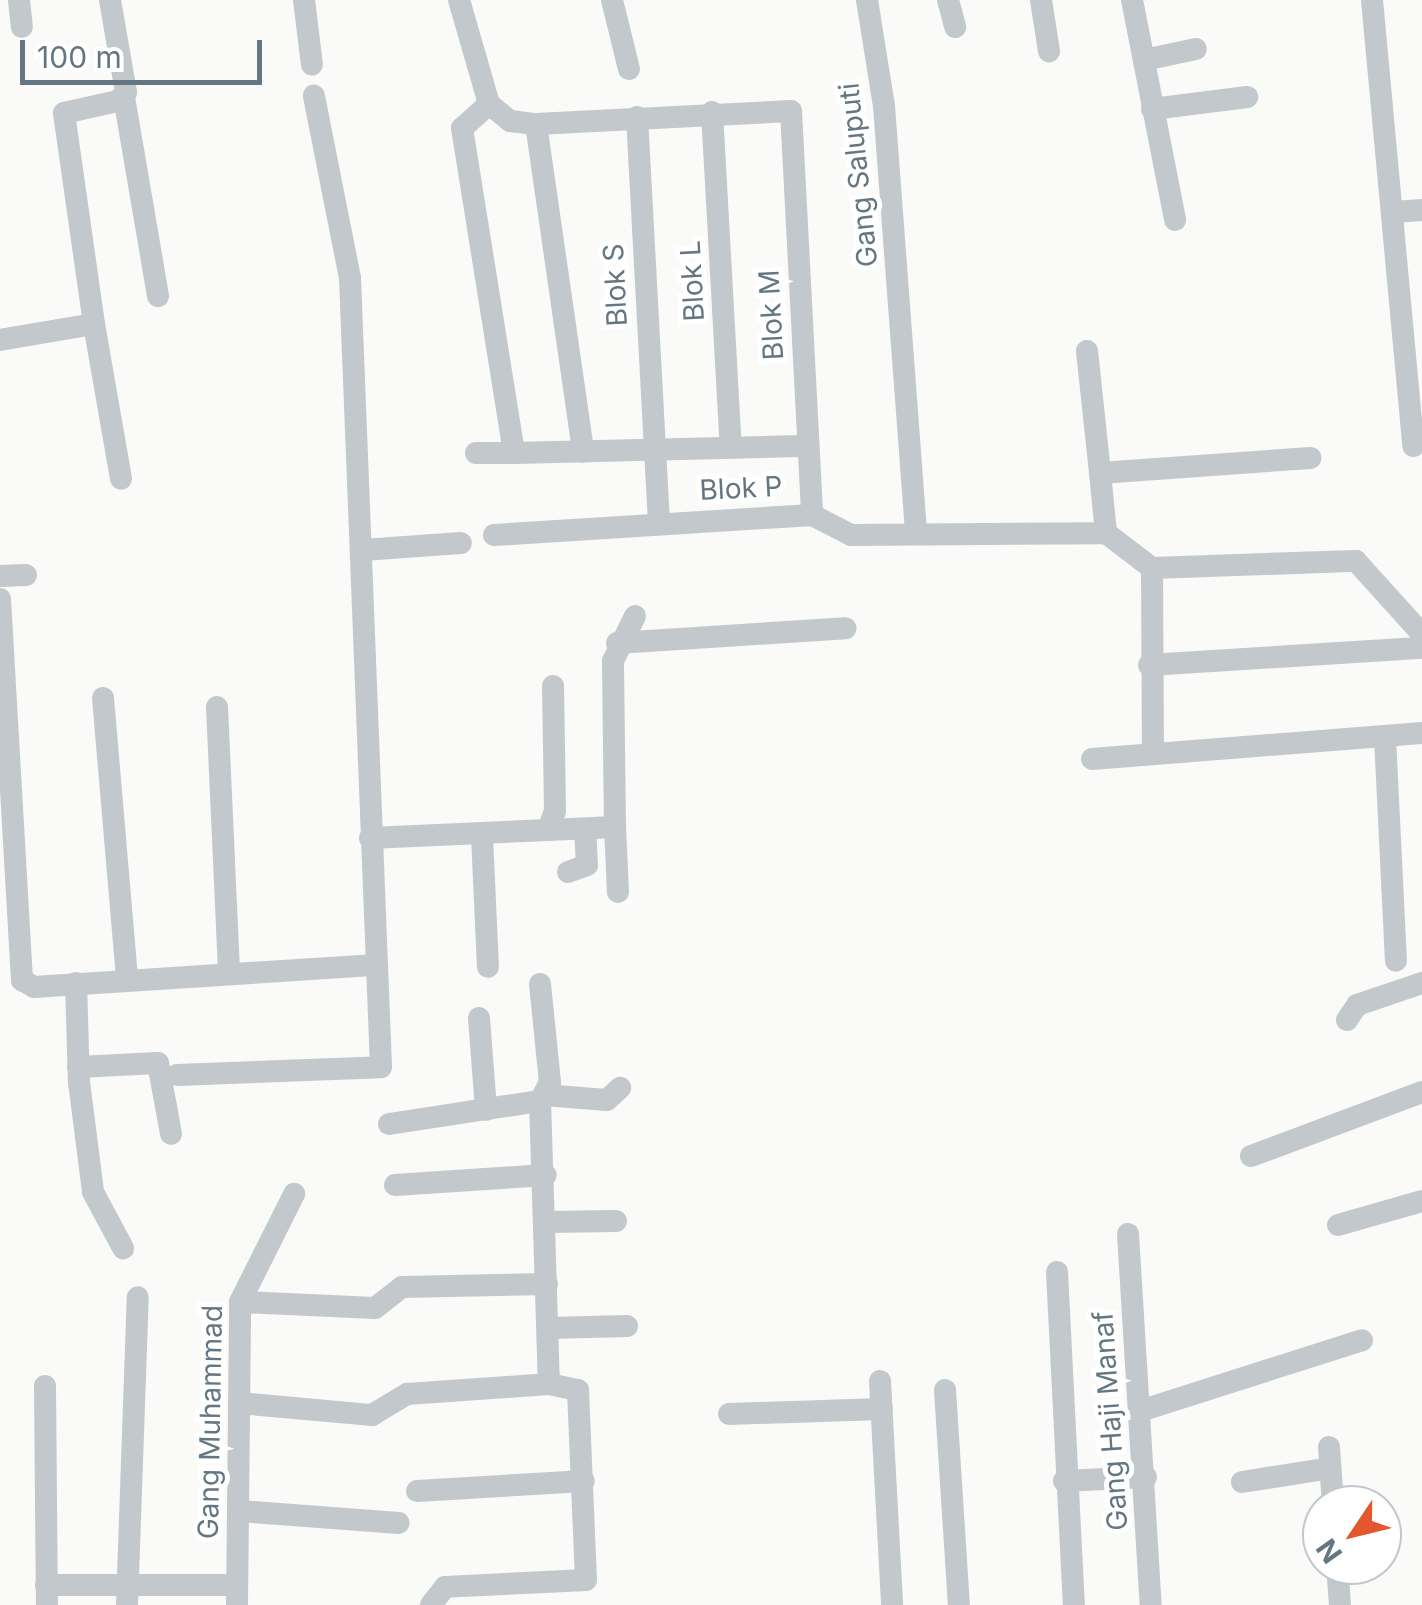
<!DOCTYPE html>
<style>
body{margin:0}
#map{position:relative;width:1422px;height:1605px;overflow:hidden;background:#fafaf8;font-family:Inter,sans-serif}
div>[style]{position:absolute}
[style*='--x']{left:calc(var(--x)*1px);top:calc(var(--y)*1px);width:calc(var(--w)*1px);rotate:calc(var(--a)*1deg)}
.minor>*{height:22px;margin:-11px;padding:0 11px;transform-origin:11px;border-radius:11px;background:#c3c8cc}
span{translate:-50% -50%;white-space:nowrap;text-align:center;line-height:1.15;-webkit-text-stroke:10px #fff;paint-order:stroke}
.street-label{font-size:28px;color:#657683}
.north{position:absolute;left:1302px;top:1485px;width:100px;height:100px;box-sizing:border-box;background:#fff;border:2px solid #c1c8cd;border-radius:50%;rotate:235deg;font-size:28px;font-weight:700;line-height:40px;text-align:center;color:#657683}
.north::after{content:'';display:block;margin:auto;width:35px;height:45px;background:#e4572e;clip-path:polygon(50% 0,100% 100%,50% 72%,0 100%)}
.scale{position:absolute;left:20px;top:40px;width:242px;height:45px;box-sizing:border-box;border:5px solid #657683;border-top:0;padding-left:12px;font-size:30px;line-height:35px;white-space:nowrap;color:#657683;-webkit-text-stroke:8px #fff;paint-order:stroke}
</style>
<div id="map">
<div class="minor">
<div style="--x:19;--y:0;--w:27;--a:84"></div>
<div style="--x:304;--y:0;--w:65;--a:83"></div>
<div style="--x:459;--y:0;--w:108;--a:73.9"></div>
<div style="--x:489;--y:104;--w:36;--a:138"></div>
<div style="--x:462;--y:128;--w:329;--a:80.9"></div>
<div style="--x:514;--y:453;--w:294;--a:-1.4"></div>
<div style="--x:612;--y:0;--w:71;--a:76.2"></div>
<div style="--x:867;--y:0;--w:107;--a:80.9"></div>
<div style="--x:884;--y:106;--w:426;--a:85.7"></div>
<div style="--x:948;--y:0;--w:28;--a:75"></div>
<div style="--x:1041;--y:0;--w:52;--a:81.1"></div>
<div style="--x:1132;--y:0;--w:224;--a:78.9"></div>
<div style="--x:1372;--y:0;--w:448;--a:84.7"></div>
<div style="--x:1144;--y:60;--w:53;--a:-11.9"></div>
<div style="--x:124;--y:97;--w:202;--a:80.3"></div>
<div style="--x:489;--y:104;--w:27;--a:39"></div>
<div style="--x:510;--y:121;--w:26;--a:7"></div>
<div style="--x:536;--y:124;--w:255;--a:-2.9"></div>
<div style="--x:791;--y:111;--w:405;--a:87"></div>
<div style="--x:1152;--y:109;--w:96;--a:-7.2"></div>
<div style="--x:712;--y:112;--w:336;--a:86.8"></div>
<div style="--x:637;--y:117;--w:407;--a:86.9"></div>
<div style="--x:536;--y:124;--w:331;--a:81.8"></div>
<div style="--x:1394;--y:212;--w:28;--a:-4"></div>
<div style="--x:94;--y:324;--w:157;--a:80.1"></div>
<div style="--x:0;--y:340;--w:95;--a:-9.7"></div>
<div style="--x:94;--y:324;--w:213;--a:-98.1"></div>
<div style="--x:64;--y:113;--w:55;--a:-12.5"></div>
<div style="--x:118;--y:101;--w:12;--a:-48"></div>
<div style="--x:126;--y:92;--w:93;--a:-99.9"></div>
<div style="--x:1087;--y:351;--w:123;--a:83.9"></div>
<div style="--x:476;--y:453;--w:38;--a:0"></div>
<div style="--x:1106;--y:533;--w:58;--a:37.3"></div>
<div style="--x:1152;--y:568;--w:204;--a:-2"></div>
<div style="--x:1356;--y:561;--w:98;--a:47.9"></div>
<div style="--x:1106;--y:533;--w:60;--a:-95.7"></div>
<div style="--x:1100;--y:473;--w:211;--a:-4.1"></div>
<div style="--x:494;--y:535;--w:319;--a:-3.6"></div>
<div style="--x:812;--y:515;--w:44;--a:27.1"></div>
<div style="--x:851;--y:535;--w:255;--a:-0.4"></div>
<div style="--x:363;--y:550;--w:98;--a:-4.1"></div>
<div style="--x:1152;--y:568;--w:184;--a:89.7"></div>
<div style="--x:0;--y:576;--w:26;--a:-2"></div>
<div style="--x:0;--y:599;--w:382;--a:86.7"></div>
<div style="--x:22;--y:980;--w:14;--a:30"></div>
<div style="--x:34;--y:987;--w:343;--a:-3.7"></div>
<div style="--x:617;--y:643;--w:229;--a:-3.7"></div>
<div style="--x:1149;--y:665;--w:274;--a:-3.6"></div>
<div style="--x:103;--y:698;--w:281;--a:85.1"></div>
<div style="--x:217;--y:707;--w:266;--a:87.4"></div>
<div style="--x:1385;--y:737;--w:224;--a:87.2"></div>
<div style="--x:1092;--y:759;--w:331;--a:-4.5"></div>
<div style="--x:615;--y:827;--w:65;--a:87.4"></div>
<div style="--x:548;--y:830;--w:67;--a:-2.6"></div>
<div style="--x:615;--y:827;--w:166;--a:-90.7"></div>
<div style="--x:613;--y:661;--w:50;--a:-63.9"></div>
<div style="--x:482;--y:836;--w:131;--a:87.4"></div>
<div style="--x:370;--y:838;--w:178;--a:-2.6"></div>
<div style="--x:548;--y:830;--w:20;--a:-70"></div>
<div style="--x:555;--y:811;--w:125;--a:-90.9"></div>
<div style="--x:568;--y:872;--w:20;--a:-20"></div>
<div style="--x:587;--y:865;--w:36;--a:-93"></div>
<div style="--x:76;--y:983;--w:99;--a:88.3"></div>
<div style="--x:79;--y:1082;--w:111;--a:82.7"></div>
<div style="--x:93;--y:1192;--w:64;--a:61.8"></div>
<div style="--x:540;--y:984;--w:99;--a:84.2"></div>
<div style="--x:550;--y:1082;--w:21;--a:118"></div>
<div style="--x:540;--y:1101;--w:283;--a:88.2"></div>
<div style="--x:479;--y:1018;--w:92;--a:85.6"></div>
<div style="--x:1347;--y:1020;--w:18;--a:-56"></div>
<div style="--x:1357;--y:1005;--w:69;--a:-18.7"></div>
<div style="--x:78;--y:1067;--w:80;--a:-2.9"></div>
<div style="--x:158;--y:1063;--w:72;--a:79.6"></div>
<div style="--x:177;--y:1075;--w:204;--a:-2.2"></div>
<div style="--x:381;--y:1067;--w:790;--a:-92.25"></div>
<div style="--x:350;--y:278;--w:186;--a:-101.2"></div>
<div style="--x:544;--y:1095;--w:63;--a:4.5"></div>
<div style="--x:607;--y:1100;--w:18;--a:-43"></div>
<div style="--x:389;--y:1124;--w:153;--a:-8.7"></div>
<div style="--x:1251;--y:1156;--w:183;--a:-20.5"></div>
<div style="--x:395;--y:1185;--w:151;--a:-3.8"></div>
<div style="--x:548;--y:1222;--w:68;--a:-0.8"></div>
<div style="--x:1338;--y:1225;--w:87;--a:-15.9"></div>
<div style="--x:1128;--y:1234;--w:372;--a:86.5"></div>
<div style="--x:1057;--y:1272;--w:333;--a:87.1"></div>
<div style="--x:240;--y:1302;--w:135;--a:2.5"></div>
<div style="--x:375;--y:1308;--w:34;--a:-38"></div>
<div style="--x:402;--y:1287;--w:145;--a:-1.2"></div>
<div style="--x:549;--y:1328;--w:78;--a:-1.5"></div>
<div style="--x:880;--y:1381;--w:224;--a:86.9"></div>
<div style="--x:45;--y:1386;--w:219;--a:89.5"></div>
<div style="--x:945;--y:1390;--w:215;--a:86.3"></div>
<div style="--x:239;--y:1403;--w:134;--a:5.2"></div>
<div style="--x:372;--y:1415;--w:41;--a:-31"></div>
<div style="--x:407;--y:1394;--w:142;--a:-4"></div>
<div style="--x:549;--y:1384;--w:30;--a:12"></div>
<div style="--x:578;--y:1390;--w:190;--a:87.6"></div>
<div style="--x:586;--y:1580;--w:141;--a:177.2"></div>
<div style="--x:445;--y:1587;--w:23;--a:128"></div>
<div style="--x:1140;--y:1411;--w:233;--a:-17.7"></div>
<div style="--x:729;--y:1414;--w:153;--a:-1.9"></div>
<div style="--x:1329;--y:1447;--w:58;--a:86.1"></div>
<div style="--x:1064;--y:1481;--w:82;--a:-2.8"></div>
<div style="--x:1242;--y:1482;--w:89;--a:-9"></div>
<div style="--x:417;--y:1491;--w:167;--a:-3.4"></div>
<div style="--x:239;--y:1511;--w:160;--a:4.3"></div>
<div style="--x:1337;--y:1565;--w:40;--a:85.7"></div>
<div style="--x:46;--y:1585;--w:191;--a:0"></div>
<div style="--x:127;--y:1605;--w:308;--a:-88"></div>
<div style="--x:237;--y:1605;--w:303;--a:-89.4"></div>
<div style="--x:240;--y:1302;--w:121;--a:-63.4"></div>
</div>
<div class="street-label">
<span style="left:858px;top:175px;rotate:-96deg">Gang Saluputi</span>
<span style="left:692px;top:281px;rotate:-93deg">Blok L</span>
<span style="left:615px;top:285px;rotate:-93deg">Blok S</span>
<span style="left:771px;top:315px;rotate:-93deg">Blok M</span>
<span style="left:741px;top:488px;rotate:-3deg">Blok P</span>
<span style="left:1110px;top:1421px;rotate:-94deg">Gang Haji Manaf</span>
<span style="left:210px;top:1422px;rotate:-89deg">Gang Muhammad</span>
</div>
<div class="north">N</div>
<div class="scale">100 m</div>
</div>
